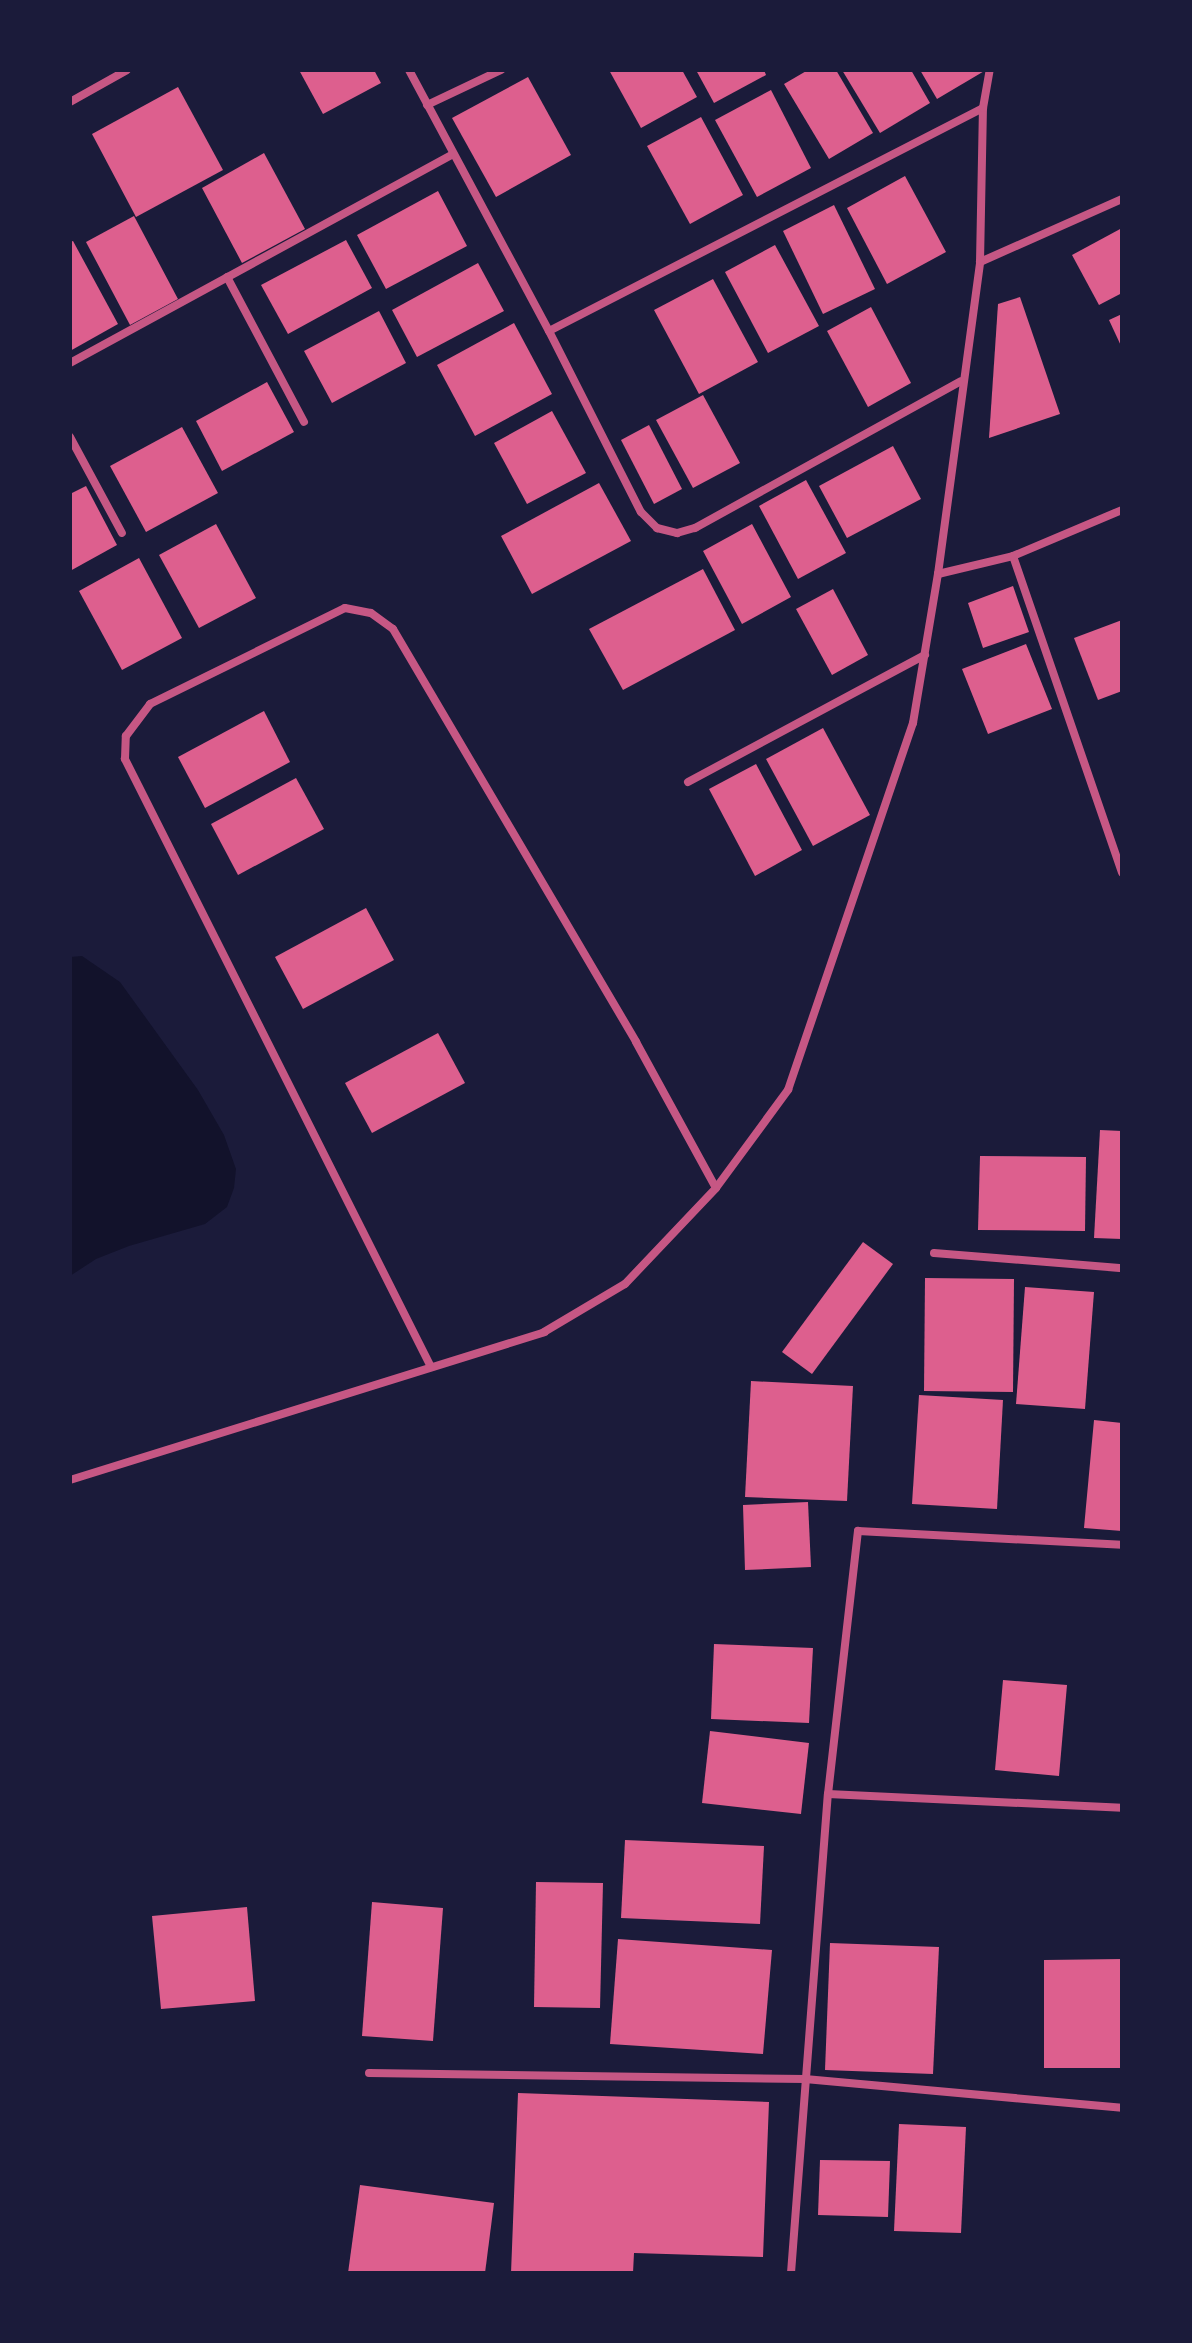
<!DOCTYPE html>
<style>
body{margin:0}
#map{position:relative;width:1192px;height:2343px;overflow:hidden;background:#1b1b3a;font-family:"Varela Round",sans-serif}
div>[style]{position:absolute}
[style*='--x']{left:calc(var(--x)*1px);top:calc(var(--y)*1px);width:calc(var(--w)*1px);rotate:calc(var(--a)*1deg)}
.water>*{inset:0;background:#12122b}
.building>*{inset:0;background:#dd5f8e}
.minor>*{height:8px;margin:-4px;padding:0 4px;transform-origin:4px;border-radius:4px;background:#c65784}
span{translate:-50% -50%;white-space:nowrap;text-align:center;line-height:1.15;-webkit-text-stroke:8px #1b1b3a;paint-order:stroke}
.frame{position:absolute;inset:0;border:72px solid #1b1b3a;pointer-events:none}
</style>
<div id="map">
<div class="water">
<div style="clip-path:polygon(82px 956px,120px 982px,198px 1090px,224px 1135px,236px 1169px,234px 1188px,227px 1207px,205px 1224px,129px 1246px,96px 1259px,70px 1276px,70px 957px)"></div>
</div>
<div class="building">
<div style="clip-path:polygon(299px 70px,374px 70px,381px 83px,323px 114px)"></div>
<div style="clip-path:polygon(609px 70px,682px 70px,697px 97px,641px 128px)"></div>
<div style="clip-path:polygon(696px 70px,764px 70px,766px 75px,714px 103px)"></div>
<div style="clip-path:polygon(808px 70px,836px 70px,873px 133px,829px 159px,784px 84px)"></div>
<div style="clip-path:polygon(842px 70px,911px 70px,930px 103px,880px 133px)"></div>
<div style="clip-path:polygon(920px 70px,986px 70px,937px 99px)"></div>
<div style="clip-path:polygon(528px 77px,571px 155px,496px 197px,452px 118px)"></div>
<div style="clip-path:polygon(178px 87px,223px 170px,136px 217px,92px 134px)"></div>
<div style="clip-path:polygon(771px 90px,811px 168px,757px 197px,715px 120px)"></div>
<div style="clip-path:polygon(701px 117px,743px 195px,690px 224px,647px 146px)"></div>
<div style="clip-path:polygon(264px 153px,305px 229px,242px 263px,202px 188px)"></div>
<div style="clip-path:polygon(905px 176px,946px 252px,887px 284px,847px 208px)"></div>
<div style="clip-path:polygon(438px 191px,467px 246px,386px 289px,357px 235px)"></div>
<div style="clip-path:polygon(834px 205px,875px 289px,823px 314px,783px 231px)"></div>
<div style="clip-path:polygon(134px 216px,178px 299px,130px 325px,86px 242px)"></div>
<div style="clip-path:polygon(1122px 228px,1122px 293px,1099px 305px,1072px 255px)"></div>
<div style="clip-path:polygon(346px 240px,372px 288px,288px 334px,261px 285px)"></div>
<div style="clip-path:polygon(73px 241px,118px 324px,70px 351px,70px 242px)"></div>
<div style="clip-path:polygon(775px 245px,819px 326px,768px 353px,725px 272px)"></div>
<div style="clip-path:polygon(478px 263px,504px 311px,417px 357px,392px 310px)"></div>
<div style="clip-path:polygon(713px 279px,758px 362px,699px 394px,654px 310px)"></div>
<div style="clip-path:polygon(1020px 297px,1060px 414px,989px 438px,998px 304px)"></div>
<div style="clip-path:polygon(871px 307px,911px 383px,868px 407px,827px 331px)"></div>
<div style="clip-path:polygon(379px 311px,406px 363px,332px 403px,304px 351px)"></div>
<div style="clip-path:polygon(1122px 314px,1122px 348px,1109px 320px)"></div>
<div style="clip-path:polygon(514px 323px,552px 394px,475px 436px,437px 365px)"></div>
<div style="clip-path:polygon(267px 382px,294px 432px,222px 471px,196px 421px)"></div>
<div style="clip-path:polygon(703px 395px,740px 463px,693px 488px,656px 420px)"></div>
<div style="clip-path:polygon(552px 411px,586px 473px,527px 504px,494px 443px)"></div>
<div style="clip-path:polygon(649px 425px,682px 489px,654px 504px,621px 440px)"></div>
<div style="clip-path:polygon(182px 427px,218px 493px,146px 532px,110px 466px)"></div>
<div style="clip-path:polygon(893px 446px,921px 499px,847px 538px,819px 486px)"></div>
<div style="clip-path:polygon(806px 480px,846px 553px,798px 579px,759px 506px)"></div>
<div style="clip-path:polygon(599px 483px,631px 541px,532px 594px,501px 536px)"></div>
<div style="clip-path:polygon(86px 486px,117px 545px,70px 571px,70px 494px)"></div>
<div style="clip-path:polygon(216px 524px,256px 598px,199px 628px,159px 555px)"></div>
<div style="clip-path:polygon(752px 524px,791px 597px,742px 624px,703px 551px)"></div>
<div style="clip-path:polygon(139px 558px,182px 638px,122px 670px,79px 591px)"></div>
<div style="clip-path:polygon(703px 569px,735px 630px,623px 690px,589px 629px)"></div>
<div style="clip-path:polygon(1013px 586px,1029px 632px,983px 648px,968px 603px)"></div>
<div style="clip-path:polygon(833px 589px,868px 655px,832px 675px,796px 609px)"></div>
<div style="clip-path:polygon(1122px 620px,1122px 691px,1098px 700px,1074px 638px)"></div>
<div style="clip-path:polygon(1026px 644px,1052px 709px,988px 734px,962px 669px)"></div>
<div style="clip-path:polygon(264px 711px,290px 762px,205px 808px,178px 757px)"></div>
<div style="clip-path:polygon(823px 728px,870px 815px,813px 846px,766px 759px)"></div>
<div style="clip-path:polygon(756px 764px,802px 850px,755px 876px,709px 789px)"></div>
<div style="clip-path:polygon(296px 778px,324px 829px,238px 875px,211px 824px)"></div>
<div style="clip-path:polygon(366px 908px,394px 960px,303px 1009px,275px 957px)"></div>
<div style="clip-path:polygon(438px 1033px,465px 1083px,372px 1133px,345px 1083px)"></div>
<div style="clip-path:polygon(1100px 1130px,1122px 1131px,1122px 1239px,1094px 1238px)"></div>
<div style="clip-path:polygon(980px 1156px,1086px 1157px,1085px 1231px,978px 1230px)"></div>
<div style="clip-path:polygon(863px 1242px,893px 1264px,812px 1374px,782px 1352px)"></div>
<div style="clip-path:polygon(925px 1278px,1014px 1279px,1013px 1392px,924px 1391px)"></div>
<div style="clip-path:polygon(1025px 1287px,1094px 1292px,1085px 1409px,1016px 1404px)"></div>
<div style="clip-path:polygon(751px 1381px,853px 1386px,847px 1501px,745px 1497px)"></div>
<div style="clip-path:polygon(919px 1395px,1003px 1400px,997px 1509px,912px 1504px)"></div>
<div style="clip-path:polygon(1094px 1420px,1122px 1423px,1122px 1531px,1084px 1528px)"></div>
<div style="clip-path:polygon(808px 1502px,811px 1567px,745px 1570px,743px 1505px)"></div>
<div style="clip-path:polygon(714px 1644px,813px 1648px,809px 1723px,711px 1719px)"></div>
<div style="clip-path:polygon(1003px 1680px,1067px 1685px,1059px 1776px,995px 1770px)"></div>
<div style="clip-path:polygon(710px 1731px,809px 1743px,801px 1814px,702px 1803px)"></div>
<div style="clip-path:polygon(625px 1840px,764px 1846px,760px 1924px,621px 1918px)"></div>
<div style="clip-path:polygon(536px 1882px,603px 1883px,600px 2008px,534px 2007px)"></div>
<div style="clip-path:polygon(372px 1902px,443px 1908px,433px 2041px,362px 2036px)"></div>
<div style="clip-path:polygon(247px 1907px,255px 2001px,161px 2009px,152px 1916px)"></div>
<div style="clip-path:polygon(618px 1939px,772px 1950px,763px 2054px,610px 2044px)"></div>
<div style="clip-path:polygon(830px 1943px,939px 1947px,933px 2074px,825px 2070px)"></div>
<div style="clip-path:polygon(1122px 1959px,1122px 2068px,1044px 2068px,1044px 1960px)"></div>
<div style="clip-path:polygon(518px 2093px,769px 2102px,763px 2257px,634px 2253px,633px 2273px,511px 2273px)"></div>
<div style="clip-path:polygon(899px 2124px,966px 2127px,961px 2233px,894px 2231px)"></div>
<div style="clip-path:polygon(820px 2160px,890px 2161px,888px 2217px,818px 2215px)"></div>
<div style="clip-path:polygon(360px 2185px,494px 2203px,485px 2273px,348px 2273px)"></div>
</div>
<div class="minor">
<div style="--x:409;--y:70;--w:296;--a:61.8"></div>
<div style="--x:549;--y:331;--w:203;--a:63.1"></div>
<div style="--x:641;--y:512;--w:23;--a:45"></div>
<div style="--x:657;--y:528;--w:21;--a:14"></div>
<div style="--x:677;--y:533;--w:19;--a:-16"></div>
<div style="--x:695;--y:528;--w:304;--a:-28.9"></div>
<div style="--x:70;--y:102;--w:65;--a:-29.3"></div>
<div style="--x:427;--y:105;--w:82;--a:-25.3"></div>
<div style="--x:980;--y:262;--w:155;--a:-23.9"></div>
<div style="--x:227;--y:277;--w:164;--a:62"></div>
<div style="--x:549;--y:331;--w:488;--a:-27.2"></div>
<div style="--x:70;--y:363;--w:436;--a:-28.6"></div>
<div style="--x:70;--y:437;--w:109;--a:61.6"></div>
<div style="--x:1013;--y:556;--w:335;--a:71"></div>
<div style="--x:938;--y:574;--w:77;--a:-13.5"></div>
<div style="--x:1013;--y:556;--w:118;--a:-22.9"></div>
<div style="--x:688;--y:782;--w:269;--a:-28.2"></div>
<div style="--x:934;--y:1253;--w:189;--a:4.6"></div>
<div style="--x:431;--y:1367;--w:681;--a:-116.72"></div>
<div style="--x:125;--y:759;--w:23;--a:-88"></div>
<div style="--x:126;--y:736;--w:40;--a:-53"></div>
<div style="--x:150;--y:704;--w:217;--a:-26.2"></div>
<div style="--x:345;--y:608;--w:26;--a:11"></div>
<div style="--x:371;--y:613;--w:27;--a:36"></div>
<div style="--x:393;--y:629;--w:479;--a:59.5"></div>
<div style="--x:636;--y:1042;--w:166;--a:61.3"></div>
<div style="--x:70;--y:1480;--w:497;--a:-17.3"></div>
<div style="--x:544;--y:1332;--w:94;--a:-30.7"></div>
<div style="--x:625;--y:1284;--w:132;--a:-46.5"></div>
<div style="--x:716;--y:1188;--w:122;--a:-53.7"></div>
<div style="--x:788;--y:1090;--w:388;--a:-71.2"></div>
<div style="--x:913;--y:723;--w:151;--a:-80.5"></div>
<div style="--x:938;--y:574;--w:315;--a:-82.3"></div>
<div style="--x:980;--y:262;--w:154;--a:-88.9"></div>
<div style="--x:983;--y:108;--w:39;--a:-80"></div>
<div style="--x:828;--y:1794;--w:294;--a:2.7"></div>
<div style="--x:369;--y:2073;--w:436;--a:0.8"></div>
<div style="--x:805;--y:2079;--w:318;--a:5.2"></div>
<div style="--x:791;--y:2273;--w:480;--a:-85.6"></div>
<div style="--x:828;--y:1794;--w:265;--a:-83.5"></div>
<div style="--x:858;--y:1531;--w:264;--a:3"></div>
</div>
<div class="frame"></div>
</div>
